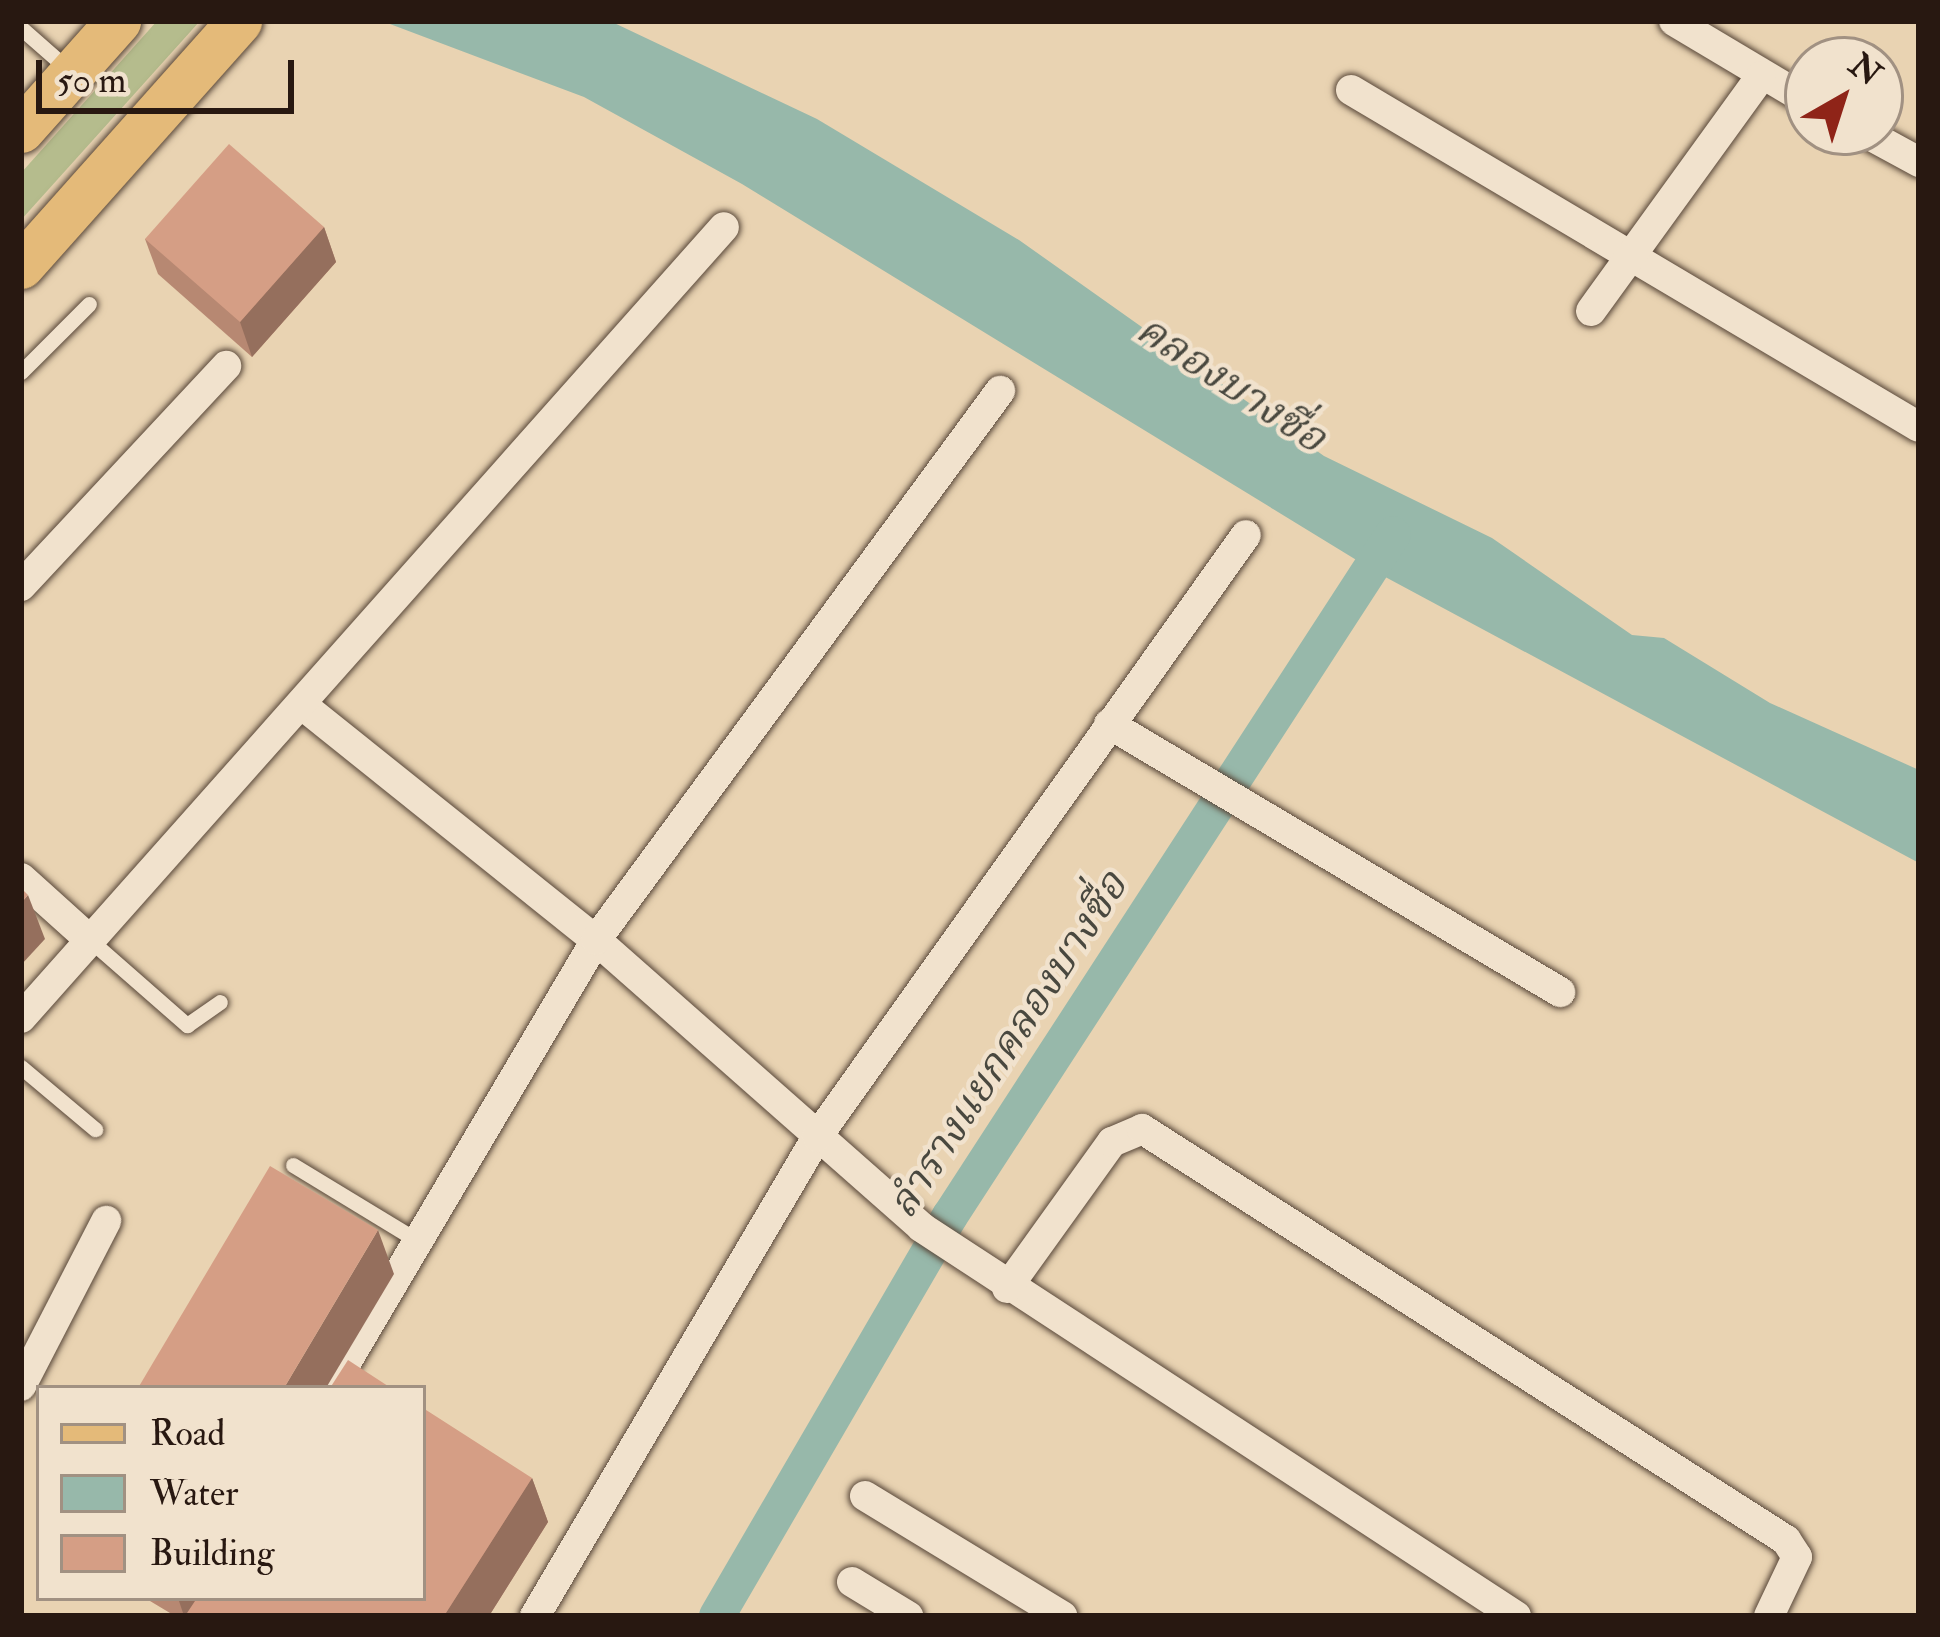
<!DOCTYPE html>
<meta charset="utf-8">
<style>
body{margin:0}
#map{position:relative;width:1940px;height:1637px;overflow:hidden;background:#e9d3b2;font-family:"IM FELL Double Pica","Noto Serif Thai",serif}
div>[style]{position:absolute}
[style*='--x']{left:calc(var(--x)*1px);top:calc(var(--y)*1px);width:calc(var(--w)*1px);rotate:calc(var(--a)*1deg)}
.green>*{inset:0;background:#b5bc8d}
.water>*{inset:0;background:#97b8aa}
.canal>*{height:36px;margin:-18px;padding:0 18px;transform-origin:18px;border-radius:18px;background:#97b8aa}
.roads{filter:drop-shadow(0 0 3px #584739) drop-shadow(0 0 3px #584739)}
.lane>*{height:15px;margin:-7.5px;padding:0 7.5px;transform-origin:7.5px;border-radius:7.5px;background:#f1e2cd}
.street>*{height:30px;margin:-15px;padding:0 15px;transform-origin:15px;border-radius:15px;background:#f1e2cd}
.primary>*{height:45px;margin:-22.5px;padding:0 22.5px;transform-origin:22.5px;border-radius:22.5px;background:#e4ba79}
.wall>*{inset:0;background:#b78872}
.shaded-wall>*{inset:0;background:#956f5d}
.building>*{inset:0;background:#d59e85}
span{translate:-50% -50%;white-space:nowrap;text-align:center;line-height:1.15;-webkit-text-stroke:9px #f1e2cd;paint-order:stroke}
.water-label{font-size:42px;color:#49483f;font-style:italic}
.frame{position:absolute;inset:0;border:24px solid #281811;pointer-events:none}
.legend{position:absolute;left:36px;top:1385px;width:390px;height:216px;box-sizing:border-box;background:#f1e2cd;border:3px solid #a19182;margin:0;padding:15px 21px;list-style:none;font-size:36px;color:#281811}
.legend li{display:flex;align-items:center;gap:24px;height:60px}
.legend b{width:60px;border:3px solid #a19182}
.north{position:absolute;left:1784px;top:36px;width:120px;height:120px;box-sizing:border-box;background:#f1e2cd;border:3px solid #a19182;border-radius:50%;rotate:39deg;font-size:33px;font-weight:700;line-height:48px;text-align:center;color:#281811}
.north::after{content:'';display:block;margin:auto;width:42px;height:54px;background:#8f2418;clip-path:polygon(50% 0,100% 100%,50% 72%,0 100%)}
.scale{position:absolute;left:36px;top:60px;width:258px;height:54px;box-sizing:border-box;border:6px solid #281811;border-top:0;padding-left:15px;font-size:36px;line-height:42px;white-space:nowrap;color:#281811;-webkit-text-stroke:9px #f1e2cd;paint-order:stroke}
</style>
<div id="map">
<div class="green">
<div style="clip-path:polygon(157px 21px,200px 21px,21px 220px,21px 173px)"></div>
</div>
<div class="water">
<div style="clip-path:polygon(382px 21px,610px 21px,817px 119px,1019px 240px,1324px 456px,1492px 538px,1632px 635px,1664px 638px,1770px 703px,1919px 770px,1919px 863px,1376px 572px,742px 184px,584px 97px)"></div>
</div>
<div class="canal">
<div style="--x:717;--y:1616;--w:463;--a:-59.8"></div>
<div style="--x:950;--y:1216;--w:813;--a:-56.99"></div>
</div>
<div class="roads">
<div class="lane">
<div style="--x:21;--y:28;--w:65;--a:41.3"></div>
<div style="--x:21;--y:372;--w:96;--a:-45"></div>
<div style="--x:91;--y:941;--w:128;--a:41.2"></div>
<div style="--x:187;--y:1025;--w:40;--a:-34.9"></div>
<div style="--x:21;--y:1067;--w:97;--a:40"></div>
<div style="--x:293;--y:1165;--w:146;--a:31.3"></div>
</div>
<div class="street">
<div style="--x:1674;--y:21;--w:156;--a:30.8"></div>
<div style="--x:1351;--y:90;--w:660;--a:30.68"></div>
<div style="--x:1864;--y:132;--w:63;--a:28.6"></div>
<div style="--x:1591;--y:311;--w:290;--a:-54.1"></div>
<div style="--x:21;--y:586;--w:301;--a:-47"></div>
<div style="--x:301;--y:704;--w:378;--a:38.7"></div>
<div style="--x:596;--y:940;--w:434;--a:41.4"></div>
<div style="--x:921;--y:1227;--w:711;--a:33.18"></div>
<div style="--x:1109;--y:724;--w:525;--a:30.72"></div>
<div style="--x:21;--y:878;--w:94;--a:42"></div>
<div style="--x:21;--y:1018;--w:1058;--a:-48.37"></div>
<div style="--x:1007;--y:1288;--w:180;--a:-54.3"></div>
<div style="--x:1112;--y:1142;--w:33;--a:-23"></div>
<div style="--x:1142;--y:1129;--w:764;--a:32.55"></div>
<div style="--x:1786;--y:1540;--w:20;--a:57"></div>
<div style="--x:1797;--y:1557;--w:65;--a:115.4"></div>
<div style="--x:21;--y:1386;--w:186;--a:-62.7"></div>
<div style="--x:331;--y:1388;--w:521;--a:-59.39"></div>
<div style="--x:596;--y:940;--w:682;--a:-53.65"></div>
<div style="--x:865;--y:1496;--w:231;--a:31.3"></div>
<div style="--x:852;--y:1582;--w:66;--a:31.3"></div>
<div style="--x:535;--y:1616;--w:556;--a:-59.51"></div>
<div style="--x:817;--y:1137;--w:739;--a:-54.53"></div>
</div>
<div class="primary">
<div style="--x:21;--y:130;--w:146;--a:-48.3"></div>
<div style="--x:21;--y:266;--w:328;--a:-48.3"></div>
</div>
</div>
<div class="wall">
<div style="clip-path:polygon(324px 227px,336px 262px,252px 357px,158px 274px,145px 239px)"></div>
<div style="clip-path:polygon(532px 1478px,548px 1522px,489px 1616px,175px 1616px,145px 1598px,423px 1598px)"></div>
</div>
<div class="shaded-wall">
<div style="clip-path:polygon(324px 227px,336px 262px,252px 357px,240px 322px)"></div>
<div style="clip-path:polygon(28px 895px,45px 939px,21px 965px,21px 903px)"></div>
<div style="clip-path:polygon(378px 1230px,394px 1274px,326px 1388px,284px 1388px)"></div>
<div style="clip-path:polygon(532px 1478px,548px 1522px,489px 1616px,444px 1616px)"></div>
<div style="clip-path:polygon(178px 1598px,202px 1598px,191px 1616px,184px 1616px)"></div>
</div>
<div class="building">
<div style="clip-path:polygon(229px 144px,324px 227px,240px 322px,145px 239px)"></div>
<div style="clip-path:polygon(21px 888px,28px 895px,21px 903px)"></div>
<div style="clip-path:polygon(270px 1166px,378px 1230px,284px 1388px,138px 1388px)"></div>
<div style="clip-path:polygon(348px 1360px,391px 1388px,330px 1388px)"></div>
<div style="clip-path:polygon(423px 1408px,532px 1478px,444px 1616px,185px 1616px,197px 1598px,423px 1598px)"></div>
</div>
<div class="water-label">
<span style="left:1231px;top:384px;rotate:33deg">คลองบางซื่อ</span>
<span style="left:1008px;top:1045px;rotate:-57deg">ลำรางแยกคลองบางซื่อ</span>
</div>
<div class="frame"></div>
<ul class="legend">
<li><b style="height:15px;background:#e4ba79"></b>Road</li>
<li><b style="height:33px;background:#97b8aa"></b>Water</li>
<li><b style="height:33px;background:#d59e85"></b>Building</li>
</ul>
<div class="north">N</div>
<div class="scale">50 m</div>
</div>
